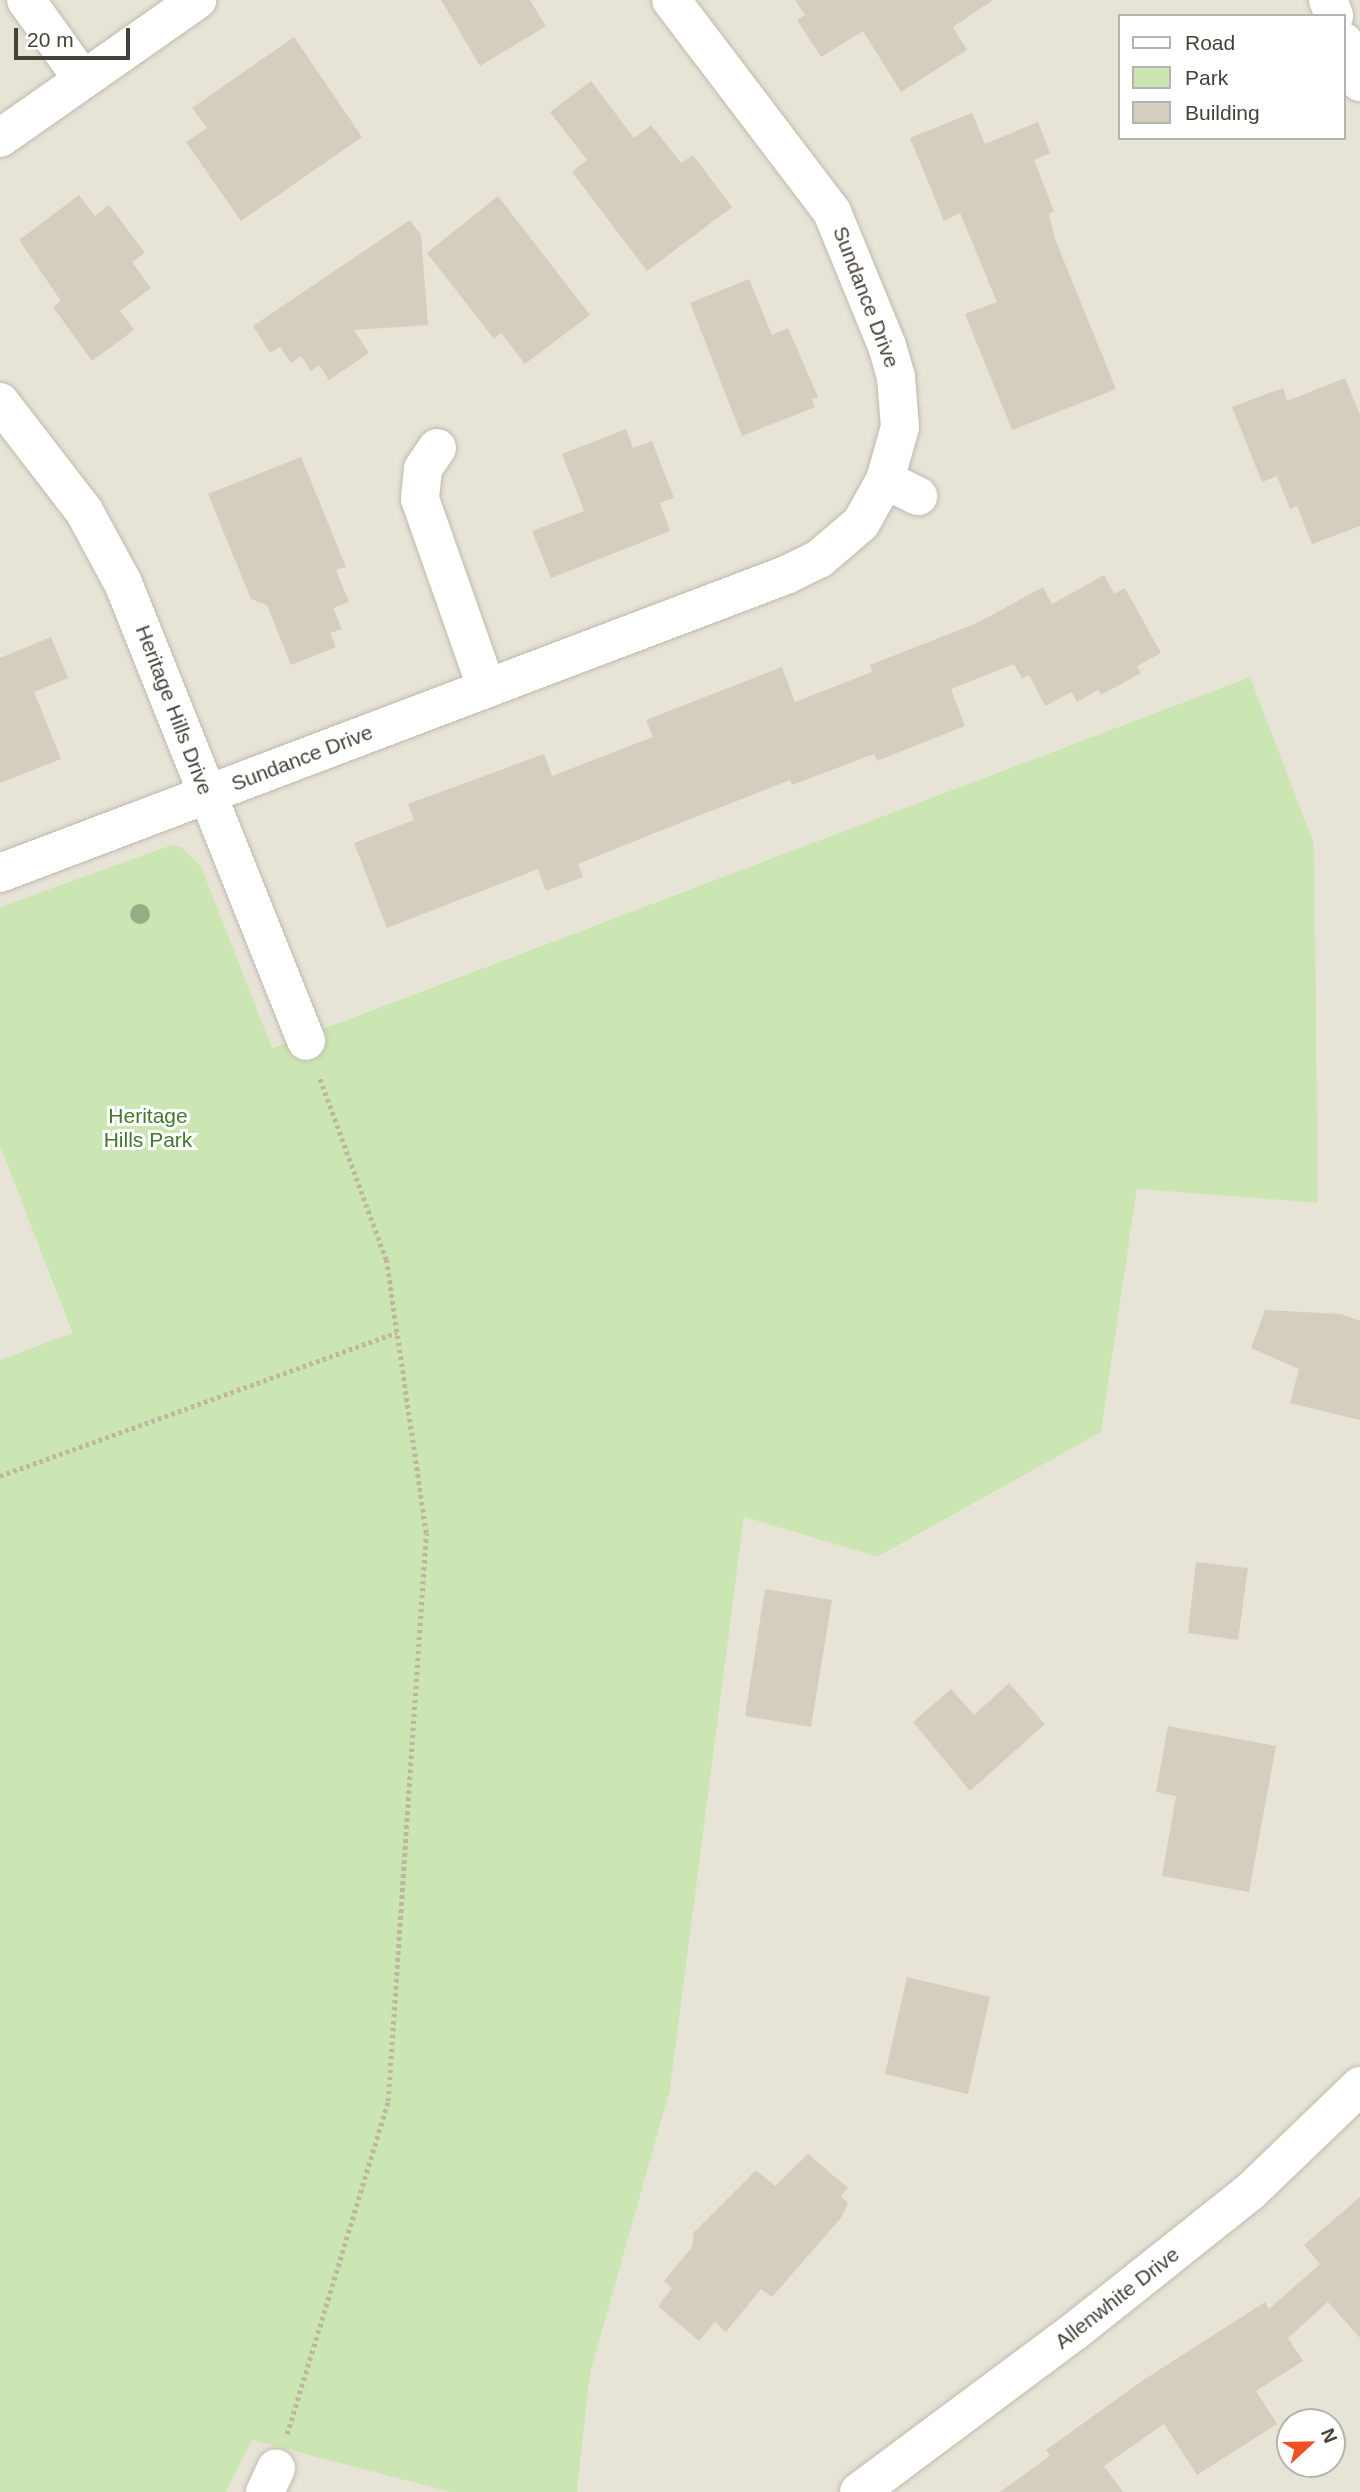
<!DOCTYPE html>
<style>
body{margin:0}
#map{position:relative;width:1360px;height:2492px;overflow:hidden;background:#f4f1e9;font-family:Arial,sans-serif}
div>[style]{position:absolute}
[style*='--x']{left:calc(var(--x)*1px);top:calc(var(--y)*1px);width:calc(var(--w)*1px);rotate:calc(var(--a)*1deg)}
.residential>*{inset:0;background:#e7e3d7}
.green>*{inset:0;background:#cce6b3}
.building>*{inset:0;background:#d5cebf}
.path>*{height:4.5px;margin-top:-2.25px;transform-origin:0;background:repeating-linear-gradient(90deg,#c0b69d 0 3.5px,transparent 0 7px)}
.roads{filter:drop-shadow(0 0 2px #bfbaac) drop-shadow(0 0 2px #bfbaac)}
.minor>*{height:38px;margin:-19px;padding:0 19px;transform-origin:19px;border-radius:19px;background:#fff}
.trees>*{width:20px;height:20px;margin:-10px;border-radius:50%;background:#93ae82}
span{translate:-50% -50%;white-space:nowrap;text-align:center;line-height:1.15;-webkit-text-stroke:6px #fff;paint-order:stroke}
.street-label{font-size:21px;color:#474237}
.park-label{font-size:21px;color:#43772d}
.legend{position:absolute;left:1118px;top:14px;width:228px;height:126px;box-sizing:border-box;background:#fff;border:2px solid #b5b3af;margin:0;padding:9px 12px;list-style:none;font-size:21px;color:#474237}
.legend li{display:flex;align-items:center;gap:14px;height:35px}
.legend b{width:35px;border:2px solid #b5b3af}
.north{position:absolute;left:1276px;top:2408px;width:70px;height:70px;box-sizing:border-box;background:#fff;border:2px solid #b5b3af;border-radius:50%;rotate:68deg;font-size:19px;font-weight:700;line-height:28px;text-align:center;color:#474237}
.north::after{content:'';display:block;margin:auto;width:24px;height:32px;background:#f15023;clip-path:polygon(50% 0,100% 100%,50% 72%,0 100%)}
.scale{position:absolute;left:14px;top:28px;width:116px;height:32px;box-sizing:border-box;border:4px solid #474237;border-top:0;padding-left:9px;font-size:21px;line-height:24px;white-space:nowrap;color:#474237;-webkit-text-stroke:5px #fff;paint-order:stroke}
</style>
<div id="map">
<div class="residential">
<div style="clip-path:polygon(evenodd,0 0,1360px 0,1360px 2492px,577px 2492px,590px 2374px,670px 2090px,744px 1517px,879px 1557px,1101px 1432px,1137px 1189px,1317px 1203px,1250px 677px,271px 1048px,201px 866px,181px 847px,171px 845px,0 907px,0 0,1120px 16px,1344px 16px,1344px 138px,1120px 138px,1120px 16px,0 0,1290px 2422px,1332px 2422px,1332px 2464px,1290px 2464px,1290px 2422px)"></div>
<div style="clip-path:polygon(0 1146px,72px 1334px,0 1360px)"></div>
<div style="clip-path:polygon(252px 2439px,450px 2492px,226px 2492px)"></div>
</div>
<div class="green">
<div style="clip-path:polygon(1250px 677px,1314px 844px,1318px 1203px,1137px 1189px,1101px 1432px,878px 1557px,744px 1517px,670px 2090px,590px 2374px,577px 2492px,450px 2492px,252px 2440px,226px 2492px,0 2492px,0 1360px,72px 1333px,0 1146px,0 907px,171px 845px,181px 847px,201px 866px,272px 1048px)"></div>
</div>
<div class="building">
<div style="clip-path:polygon(441px 0,530px 0,546px 26px,480px 66px)"></div>
<div style="clip-path:polygon(795px 0,993px 0,953px 27px,967px 50px,901px 92px,863px 31px,821px 57px,797px 20px,805px 15px)"></div>
<div style="clip-path:polygon(294px 37px,362px 137px,241px 221px,186px 142px,207px 128px,192px 108px)"></div>
<div style="clip-path:polygon(591px 81px,634px 138px,651px 125px,681px 163px,693px 155px,732px 207px,647px 271px,572px 172px,587px 160px,550px 112px)"></div>
<div style="clip-path:polygon(972px 113px,985px 144px,1038px 122px,1050px 153px,1034px 160px,1054px 211px,1049px 214px,1055px 239px,1116px 389px,1012px 430px,965px 314px,997px 302px,960px 213px,944px 221px,910px 138px)"></div>
<div style="clip-path:polygon(79px 195px,95px 216px,109px 205px,145px 253px,132px 262px,151px 288px,120px 311px,134px 330px,92px 361px,53px 307px,61px 301px,19px 240px)"></div>
<div style="clip-path:polygon(498px 196px,590px 315px,525px 364px,501px 333px,494px 339px,427px 253px)"></div>
<div style="clip-path:polygon(410px 220px,421px 235px,428px 325px,354px 330px,369px 353px,329px 380px,319px 365px,311px 371px,301px 356px,291px 363px,280px 347px,270px 353px,253px 326px)"></div>
<div style="clip-path:polygon(749px 279px,772px 335px,788px 328px,818px 397px,812px 399px,815px 407px,742px 436px,690px 303px)"></div>
<div style="clip-path:polygon(1345px 378px,1360px 415px,1360px 526px,1312px 544px,1297px 506px,1290px 509px,1277px 476px,1262px 482px,1232px 407px,1283px 388px,1287px 401px)"></div>
<div style="clip-path:polygon(626px 429px,633px 448px,652px 441px,674px 498px,660px 503px,670px 531px,551px 578px,532px 531px,584px 511px,562px 454px)"></div>
<div style="clip-path:polygon(301px 457px,346px 567px,336px 570px,349px 602px,333px 608px,342px 629px,330px 633px,336px 647px,291px 665px,267px 605px,251px 599px,208px 494px)"></div>
<div style="clip-path:polygon(1104px 575px,1114px 594px,1125px 588px,1161px 653px,1137px 666px,1141px 673px,1101px 695px,1098px 690px,1077px 702px,1072px 692px,1045px 706px,1029px 675px,1022px 679px,1014px 664px,951px 689px,965px 726px,877px 761px,874px 754px,792px 785px,790px 780px,652px 834px,578px 864px,583px 877px,546px 891px,538px 869px,387px 928px,354px 843px,414px 820px,408px 804px,544px 754px,552px 776px,653px 737px,646px 720px,782px 667px,795px 702px,872px 672px,870px 665px,977px 623px,1043px 587px,1052px 604px)"></div>
<div style="clip-path:polygon(51px 637px,68px 678px,34px 692px,61px 759px,0 783px,0 658px)"></div>
<div style="clip-path:polygon(1265px 1310px,1341px 1314px,1360px 1321px,1360px 1420px,1290px 1403px,1299px 1369px,1251px 1348px)"></div>
<div style="clip-path:polygon(1196px 1562px,1248px 1568px,1238px 1640px,1188px 1633px)"></div>
<div style="clip-path:polygon(765px 1589px,832px 1600px,811px 1727px,745px 1716px)"></div>
<div style="clip-path:polygon(1009px 1683px,1045px 1724px,970px 1791px,913px 1722px,951px 1689px,974px 1715px)"></div>
<div style="clip-path:polygon(1168px 1726px,1276px 1746px,1249px 1892px,1162px 1876px,1176px 1796px,1156px 1792px)"></div>
<div style="clip-path:polygon(907px 1977px,990px 1997px,968px 2094px,885px 2074px)"></div>
<div style="clip-path:polygon(808px 2154px,848px 2188px,841px 2196px,848px 2203px,841px 2218px,772px 2297px,761px 2289px,726px 2332px,715px 2322px,699px 2341px,658px 2306px,672px 2288px,664px 2281px,692px 2247px,694px 2232px,756px 2170px,775px 2186px)"></div>
<div style="clip-path:polygon(1360px 2197px,1360px 2338px,1328px 2302px,1288px 2338px,1303px 2361px,1256px 2391px,1277px 2424px,1197px 2475px,1164px 2424px,1104px 2466px,1123px 2492px,1000px 2492px,1050px 2456px,1046px 2450px,1145px 2379px,1265px 2302px,1269px 2309px,1320px 2264px,1304px 2245px)"></div>
</div>
<div class="path">
<div style="--x:0;--y:1476;--w:422;--a:-19.9"></div>
<div style="--x:287;--y:2434;--w:348;--a:-73.1"></div>
<div style="--x:388;--y:2101;--w:569;--a:-86.17"></div>
<div style="--x:426;--y:1533;--w:276;--a:-98.3"></div>
<div style="--x:386;--y:1260;--w:195;--a:-110.1"></div>
</div>
<div class="roads">
<div class="minor">
<div style="--x:26;--y:0;--w:98;--a:54.5"></div>
<div style="--x:1328;--y:0;--w:17;--a:69"></div>
<div style="--x:1344;--y:42;--w:43;--a:68.2"></div>
<div style="--x:0;--y:138;--w:241;--a:-35"></div>
<div style="--x:0;--y:402;--w:138;--a:52.4"></div>
<div style="--x:84;--y:511;--w:82;--a:61.6"></div>
<div style="--x:123;--y:583;--w:493;--a:68.2"></div>
<div style="--x:437;--y:448;--w:25;--a:124"></div>
<div style="--x:423;--y:469;--w:30;--a:96"></div>
<div style="--x:420;--y:499;--w:201;--a:70.6"></div>
<div style="--x:885;--y:480;--w:37;--a:26"></div>
<div style="--x:0;--y:873;--w:841;--a:-20.76"></div>
<div style="--x:786;--y:575;--w:37;--a:-26"></div>
<div style="--x:819;--y:559;--w:55;--a:-40.6"></div>
<div style="--x:861;--y:523;--w:49;--a:-60.8"></div>
<div style="--x:885;--y:480;--w:55;--a:-74.2"></div>
<div style="--x:900;--y:427;--w:50;--a:-94.6"></div>
<div style="--x:896;--y:377;--w:32;--a:-106"></div>
<div style="--x:887;--y:346;--w:145;--a:-112.3"></div>
<div style="--x:832;--y:212;--w:266;--a:-127.2"></div>
<div style="--x:265;--y:2492;--w:26;--a:-65"></div>
<div style="--x:859;--y:2492;--w:269;--a:-36.7"></div>
<div style="--x:1075;--y:2331;--w:223;--a:-38.5"></div>
<div style="--x:1250;--y:2192;--w:153;--a:-43.9"></div>
</div>
</div>
<div class="trees">
<div style="left:140px;top:914px"></div>
</div>
<div class="street-label">
<span style="left:866px;top:297px;rotate:69deg">Sundance Drive</span>
<span style="left:174px;top:710px;rotate:69deg">Heritage Hills Drive</span>
<span style="left:302px;top:758px;rotate:-21deg">Sundance Drive</span>
<span style="left:1117px;top:2298px;rotate:-38deg">Allenwhite Drive</span>
</div>
<div class="park-label">
<span style="left:148px;top:1128px">Heritage<br>Hills Park</span>
</div>
<ul class="legend">
<li><b style="height:9px;background:#fff"></b>Road</li>
<li><b style="height:19px;background:#cce6b3"></b>Park</li>
<li><b style="height:19px;background:#d5cebf"></b>Building</li>
</ul>
<div class="north">N</div>
<div class="scale">20 m</div>
</div>
